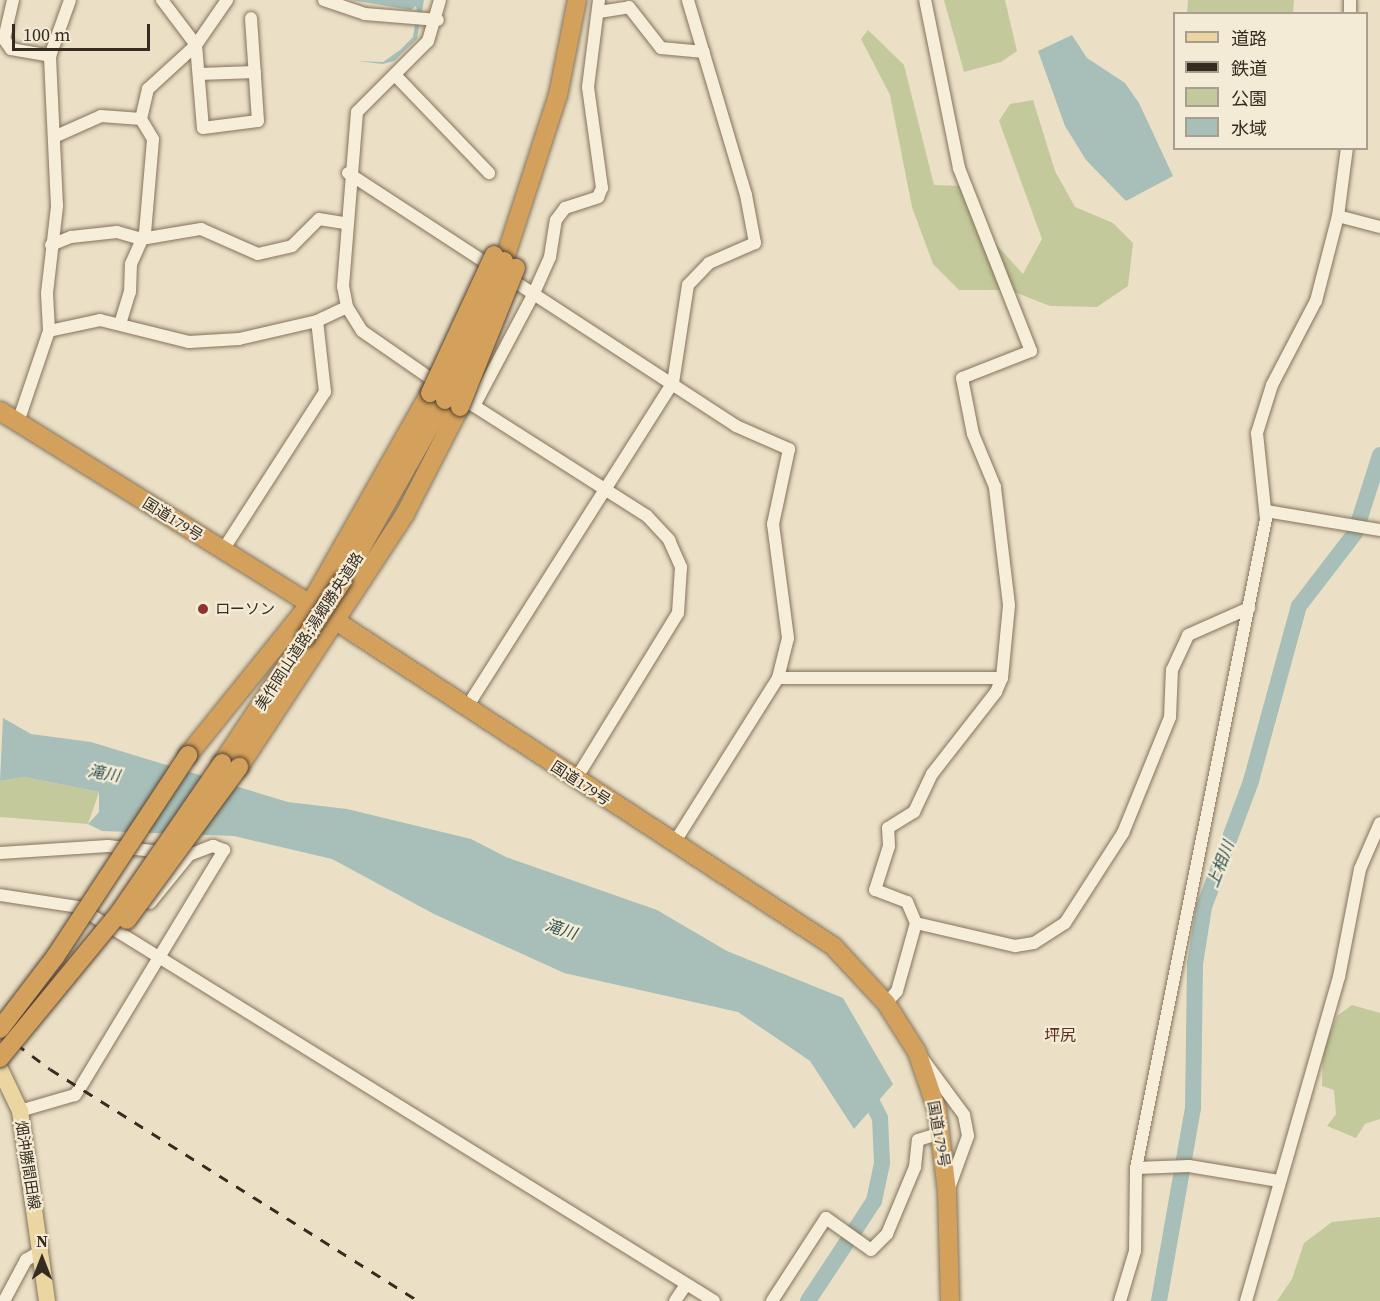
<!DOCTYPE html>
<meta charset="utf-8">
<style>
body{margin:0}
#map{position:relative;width:1380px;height:1301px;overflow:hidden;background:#ebe0c6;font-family:"Source Serif 4","Noto Sans JP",serif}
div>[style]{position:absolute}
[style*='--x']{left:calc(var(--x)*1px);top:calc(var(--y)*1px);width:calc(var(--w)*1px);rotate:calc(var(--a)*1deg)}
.green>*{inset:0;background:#c3c99a}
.water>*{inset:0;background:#a7bfb8}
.river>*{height:16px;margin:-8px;padding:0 8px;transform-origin:8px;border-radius:8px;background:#a7bfb8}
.roads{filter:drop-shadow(0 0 2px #85735d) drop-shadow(0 0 2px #85735d)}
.minor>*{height:12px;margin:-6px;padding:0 6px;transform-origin:6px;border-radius:6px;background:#f6eed9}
.major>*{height:16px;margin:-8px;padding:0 8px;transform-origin:8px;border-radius:8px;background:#ebd5a1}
.highway>*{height:18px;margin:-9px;padding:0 9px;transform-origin:9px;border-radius:9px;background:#d4a15d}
.rail>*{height:3px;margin-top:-1.5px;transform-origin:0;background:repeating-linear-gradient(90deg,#362b20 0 10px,transparent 0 20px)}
.bridges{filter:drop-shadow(0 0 2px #534131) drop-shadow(0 0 2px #534131)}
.highway-bridge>*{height:18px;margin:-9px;padding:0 9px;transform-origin:9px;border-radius:9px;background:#d4a15d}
.dots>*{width:16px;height:16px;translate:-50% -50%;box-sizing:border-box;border:3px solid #f3ebd5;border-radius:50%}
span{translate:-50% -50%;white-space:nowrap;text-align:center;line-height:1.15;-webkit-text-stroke:4.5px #f3ebd5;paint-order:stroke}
.street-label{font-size:15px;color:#362b20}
.poi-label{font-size:15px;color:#362b20}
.left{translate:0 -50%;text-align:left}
.water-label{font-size:16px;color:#305553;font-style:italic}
.neighbourhood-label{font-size:16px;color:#603022}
.legend{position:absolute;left:1173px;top:12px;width:195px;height:138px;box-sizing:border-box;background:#f3ebd5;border:2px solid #a79e8d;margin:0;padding:8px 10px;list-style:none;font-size:18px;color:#362b20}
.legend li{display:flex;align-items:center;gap:12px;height:30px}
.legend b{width:30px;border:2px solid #a79e8d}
.north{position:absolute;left:12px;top:1229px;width:60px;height:60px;-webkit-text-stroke:4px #f3ebd5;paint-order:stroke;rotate:0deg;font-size:16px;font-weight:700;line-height:24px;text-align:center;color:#362b20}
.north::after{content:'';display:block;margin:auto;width:21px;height:27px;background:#362b20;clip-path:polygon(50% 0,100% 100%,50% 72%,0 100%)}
.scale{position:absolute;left:12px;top:24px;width:138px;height:27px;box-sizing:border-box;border:3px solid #362b20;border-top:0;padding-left:8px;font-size:18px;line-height:21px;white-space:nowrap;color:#362b20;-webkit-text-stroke:4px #f3ebd5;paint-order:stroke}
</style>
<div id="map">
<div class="green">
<div style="clip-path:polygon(944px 0,1005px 0,1017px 51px,1001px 62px,964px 72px)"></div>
<div style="clip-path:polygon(1188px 0,1294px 0,1293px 13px,1187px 13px)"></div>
<div style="clip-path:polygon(868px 30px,904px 65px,934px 185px,960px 186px,993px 241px,1023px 274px,1042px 239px,999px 121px,1010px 104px,1033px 100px,1055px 171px,1075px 207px,1113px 223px,1133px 243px,1128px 286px,1097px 307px,1050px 306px,1009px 290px,959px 290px,933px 264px,912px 207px,890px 95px,861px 39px)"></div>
<div style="clip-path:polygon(24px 777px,99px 792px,88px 824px,0 817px,0 781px)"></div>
<div style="clip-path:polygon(1352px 1005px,1380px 1013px,1380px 1119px,1365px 1124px,1356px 1138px,1327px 1126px,1336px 1114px,1334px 1090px,1322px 1086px,1323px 1052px,1337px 1016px)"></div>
<div style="clip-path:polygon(1380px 1217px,1380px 1301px,1277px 1301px,1292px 1279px,1304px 1243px,1332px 1222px)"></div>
</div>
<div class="water">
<div style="clip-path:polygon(351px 0,424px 0,417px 39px,394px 61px,383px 64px,357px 61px,383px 62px,400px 50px,413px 37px,417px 12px,416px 6px,411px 10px)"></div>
<div style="clip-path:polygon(1072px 35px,1087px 58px,1125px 83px,1139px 103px,1173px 176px,1126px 201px,1086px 160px,1065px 126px,1038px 51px)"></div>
<div style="clip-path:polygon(3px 718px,31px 734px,91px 742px,288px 802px,347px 809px,471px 839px,506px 857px,657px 910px,727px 951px,843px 998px,893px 1084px,854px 1129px,810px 1061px,738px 1012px,564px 973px,434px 914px,332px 859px,234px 836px,102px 831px,88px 824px,99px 812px,99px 792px,24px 777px,0 781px)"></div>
</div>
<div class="river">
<div style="--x:808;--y:1301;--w:120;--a:-56.6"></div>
<div style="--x:874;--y:1201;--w:40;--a:-78"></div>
<div style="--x:882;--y:1162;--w:44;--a:-92.6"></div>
<div style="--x:880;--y:1118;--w:36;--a:-117"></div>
<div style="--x:1159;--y:1301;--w:196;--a:-80"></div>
<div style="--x:1193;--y:1108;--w:144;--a:-89.2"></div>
<div style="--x:1195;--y:964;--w:58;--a:-81"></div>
<div style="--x:1204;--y:907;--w:134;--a:-69.5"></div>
<div style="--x:1251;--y:781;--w:181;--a:-74.7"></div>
<div style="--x:1299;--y:606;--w:92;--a:-52.5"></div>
<div style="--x:1355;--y:533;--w:82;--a:-72.2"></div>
</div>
<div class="roads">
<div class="minor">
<div style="--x:13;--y:0;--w:40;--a:103"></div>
<div style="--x:4;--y:39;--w:12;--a:55"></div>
<div style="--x:11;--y:49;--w:40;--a:10"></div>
<div style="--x:162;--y:0;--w:56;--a:52.9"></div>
<div style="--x:196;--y:45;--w:83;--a:85.2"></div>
<div style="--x:203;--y:128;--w:55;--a:-7.3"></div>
<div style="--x:258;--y:121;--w:103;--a:-93.9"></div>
<div style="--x:324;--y:0;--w:43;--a:18.9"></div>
<div style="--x:365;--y:14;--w:73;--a:4.7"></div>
<div style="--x:440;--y:0;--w:43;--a:106.3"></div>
<div style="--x:428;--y:41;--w:100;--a:135"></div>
<div style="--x:357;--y:112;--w:175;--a:94.6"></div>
<div style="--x:343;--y:286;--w:21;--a:79"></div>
<div style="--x:347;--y:307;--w:28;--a:58"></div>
<div style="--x:362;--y:331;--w:95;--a:34.7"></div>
<div style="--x:599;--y:12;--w:30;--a:-9"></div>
<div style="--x:629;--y:7;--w:52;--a:52"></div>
<div style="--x:661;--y:48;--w:43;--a:5.3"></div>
<div style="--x:1350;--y:14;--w:14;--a:-90"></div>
<div style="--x:199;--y:74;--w:56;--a:-2"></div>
<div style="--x:395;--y:75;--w:136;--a:46.2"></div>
<div style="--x:54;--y:137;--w:51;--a:-24.1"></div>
<div style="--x:101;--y:116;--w:40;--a:4.3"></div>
<div style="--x:141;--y:119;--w:31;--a:-77"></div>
<div style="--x:148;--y:89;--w:65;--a:-42.5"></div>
<div style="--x:196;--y:45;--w:55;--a:-55.4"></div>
<div style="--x:348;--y:173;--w:463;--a:33.1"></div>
<div style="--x:736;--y:426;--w:58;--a:23.5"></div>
<div style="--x:789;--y:449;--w:77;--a:102"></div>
<div style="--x:773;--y:524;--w:115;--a:82.5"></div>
<div style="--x:788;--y:638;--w:41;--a:104"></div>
<div style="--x:778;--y:678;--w:195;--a:122.2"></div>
<div style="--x:1338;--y:216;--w:43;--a:14.7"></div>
<div style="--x:51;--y:245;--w:22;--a:-22"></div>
<div style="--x:71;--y:237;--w:46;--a:-6.2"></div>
<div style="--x:117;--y:232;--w:25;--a:16"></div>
<div style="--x:141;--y:239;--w:61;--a:-9.5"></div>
<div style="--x:201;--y:229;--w:62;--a:23.7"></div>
<div style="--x:258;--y:254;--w:35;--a:-13"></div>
<div style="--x:292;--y:246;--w:38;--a:-45"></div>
<div style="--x:319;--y:219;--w:26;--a:9"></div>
<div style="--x:120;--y:324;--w:34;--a:-73"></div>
<div style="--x:130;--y:292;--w:28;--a:-88"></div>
<div style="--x:131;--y:264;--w:34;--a:-66"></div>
<div style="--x:145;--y:233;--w:94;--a:-85.1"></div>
<div style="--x:153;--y:139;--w:23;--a:-121"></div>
<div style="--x:49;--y:331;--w:52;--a:-12.2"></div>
<div style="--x:100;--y:320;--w:92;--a:13.9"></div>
<div style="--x:189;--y:342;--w:50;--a:-3.4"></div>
<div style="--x:239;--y:339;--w:80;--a:-13"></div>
<div style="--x:317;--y:321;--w:33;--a:-25"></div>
<div style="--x:457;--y:395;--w:225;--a:32.5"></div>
<div style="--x:647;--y:516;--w:33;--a:47"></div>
<div style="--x:669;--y:540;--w:30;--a:66"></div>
<div style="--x:681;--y:567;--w:46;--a:93.7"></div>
<div style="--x:678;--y:613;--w:195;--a:121.6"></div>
<div style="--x:474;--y:406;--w:128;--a:-62"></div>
<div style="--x:534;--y:293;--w:39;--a:-66"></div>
<div style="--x:550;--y:257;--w:37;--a:-81"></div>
<div style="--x:556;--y:220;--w:15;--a:-53"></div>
<div style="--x:565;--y:208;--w:35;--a:-18"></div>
<div style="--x:598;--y:197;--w:10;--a:-66"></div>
<div style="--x:602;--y:188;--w:102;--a:-97.9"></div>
<div style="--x:588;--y:87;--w:88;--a:-82.8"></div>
<div style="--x:18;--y:422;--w:96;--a:-71.2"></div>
<div style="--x:49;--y:331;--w:38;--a:-93"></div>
<div style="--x:47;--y:293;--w:88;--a:-83.4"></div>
<div style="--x:57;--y:206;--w:150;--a:-92.7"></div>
<div style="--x:50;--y:56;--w:59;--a:-70.3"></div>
<div style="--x:1266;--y:511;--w:116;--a:9.5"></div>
<div style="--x:223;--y:550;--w:188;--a:-57.2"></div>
<div style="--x:325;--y:392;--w:71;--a:-96.4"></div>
<div style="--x:778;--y:678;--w:224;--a:0"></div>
<div style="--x:467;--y:707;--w:384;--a:-57.6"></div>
<div style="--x:673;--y:383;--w:99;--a:-81.3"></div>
<div style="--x:688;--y:285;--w:30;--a:-46"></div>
<div style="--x:709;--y:263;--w:50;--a:-23.5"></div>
<div style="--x:755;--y:243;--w:49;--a:-100.6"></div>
<div style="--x:746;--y:195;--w:203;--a:-106.6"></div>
<div style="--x:0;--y:853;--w:108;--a:-3.7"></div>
<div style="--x:108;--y:846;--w:81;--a:6.3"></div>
<div style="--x:189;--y:855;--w:26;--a:-21"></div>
<div style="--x:213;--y:846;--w:12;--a:20"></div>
<div style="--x:224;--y:850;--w:278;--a:121.2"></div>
<div style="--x:80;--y:1088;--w:9;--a:126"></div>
<div style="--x:75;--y:1095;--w:57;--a:163.8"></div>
<div style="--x:0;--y:895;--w:79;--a:8.7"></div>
<div style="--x:78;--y:907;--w:748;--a:31.78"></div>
<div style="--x:150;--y:903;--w:62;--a:-50.9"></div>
<div style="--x:916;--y:923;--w:23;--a:-113"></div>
<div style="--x:907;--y:902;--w:34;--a:-159"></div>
<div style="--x:875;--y:890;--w:46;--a:-72.3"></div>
<div style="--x:889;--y:846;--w:18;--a:-93"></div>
<div style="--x:888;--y:828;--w:31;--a:-32"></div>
<div style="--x:914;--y:812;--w:42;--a:-64.7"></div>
<div style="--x:932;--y:774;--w:104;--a:-52"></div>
<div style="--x:996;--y:692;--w:15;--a:-67"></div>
<div style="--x:1002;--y:678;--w:73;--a:-84.5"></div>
<div style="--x:1009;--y:605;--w:119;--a:-96.8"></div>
<div style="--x:995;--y:487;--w:57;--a:-112.5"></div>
<div style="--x:973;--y:434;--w:57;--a:-101.1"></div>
<div style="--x:962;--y:378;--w:74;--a:-21.4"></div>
<div style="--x:1031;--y:351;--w:197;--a:-111.5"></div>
<div style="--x:959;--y:168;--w:171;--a:-101.4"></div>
<div style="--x:886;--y:1003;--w:16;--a:-47"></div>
<div style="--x:897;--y:991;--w:71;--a:-74.4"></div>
<div style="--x:916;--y:923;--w:102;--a:13.1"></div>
<div style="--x:1015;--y:946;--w:19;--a:-9"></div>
<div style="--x:1034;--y:943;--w:37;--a:-33"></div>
<div style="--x:1065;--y:923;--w:107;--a:-57.2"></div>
<div style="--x:1123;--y:833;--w:125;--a:-67.9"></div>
<div style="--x:1170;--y:717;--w:47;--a:-87.6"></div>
<div style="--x:1172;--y:670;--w:38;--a:-65"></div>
<div style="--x:1188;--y:635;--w:67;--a:-23.9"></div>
<div style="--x:922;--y:1058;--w:71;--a:53.6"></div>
<div style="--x:964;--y:1115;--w:21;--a:79"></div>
<div style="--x:968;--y:1136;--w:59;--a:110"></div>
<div style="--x:1136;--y:1168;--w:53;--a:-2.2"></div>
<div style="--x:1189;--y:1166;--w:91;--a:9.5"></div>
<div style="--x:4;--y:1301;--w:47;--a:-61.8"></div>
<div style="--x:26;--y:1260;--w:17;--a:-31"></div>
<div style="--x:675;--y:1301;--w:18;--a:-56"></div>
<div style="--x:772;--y:1301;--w:99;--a:-57"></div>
<div style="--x:826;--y:1218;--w:55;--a:35.4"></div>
<div style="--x:871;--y:1250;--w:23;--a:-45"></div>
<div style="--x:887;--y:1234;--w:73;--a:-67.3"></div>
<div style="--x:915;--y:1167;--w:27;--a:-84"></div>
<div style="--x:918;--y:1140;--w:24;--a:-17"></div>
<div style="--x:1120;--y:1301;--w:52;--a:-73.3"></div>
<div style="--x:1135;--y:1251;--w:83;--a:-89.3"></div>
<div style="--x:1136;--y:1168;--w:662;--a:-78.67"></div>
<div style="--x:1266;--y:519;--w:86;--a:-96"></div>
<div style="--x:1257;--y:433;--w:50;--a:-72.6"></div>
<div style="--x:1272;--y:385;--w:95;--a:-62.4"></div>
<div style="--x:1316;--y:301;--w:88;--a:-75.5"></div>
<div style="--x:1338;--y:216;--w:69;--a:-82.5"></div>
<div style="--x:1246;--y:1301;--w:337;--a:-74"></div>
<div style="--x:1339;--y:977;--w:110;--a:-79"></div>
<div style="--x:1360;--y:869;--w:50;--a:-66.5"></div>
</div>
<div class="major">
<div style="--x:0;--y:1069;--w:47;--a:64.5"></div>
<div style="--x:20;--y:1111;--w:192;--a:81.9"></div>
</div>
<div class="highway">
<div style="--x:504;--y:261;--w:175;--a:-72"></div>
<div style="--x:558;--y:95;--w:97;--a:-78.7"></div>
<div style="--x:0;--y:411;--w:365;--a:31.9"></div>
<div style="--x:310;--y:604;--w:625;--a:33.18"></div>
<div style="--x:833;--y:946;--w:78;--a:47.1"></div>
<div style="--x:886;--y:1003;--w:58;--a:57.7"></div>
<div style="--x:917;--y:1052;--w:61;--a:71"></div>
<div style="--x:937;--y:1110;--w:83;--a:83"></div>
<div style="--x:947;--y:1192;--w:109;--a:88.4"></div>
<div style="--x:343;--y:580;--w:207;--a:-60.5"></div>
<div style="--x:188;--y:755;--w:194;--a:-51.1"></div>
<div style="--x:310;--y:604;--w:243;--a:-60.4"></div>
<div style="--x:222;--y:763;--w:150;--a:-56.4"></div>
<div style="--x:239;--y:767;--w:303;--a:-56.7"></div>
<div style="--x:405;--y:514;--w:120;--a:-62.8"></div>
</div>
</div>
<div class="rail">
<div style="--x:0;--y:1032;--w:62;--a:36.5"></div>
<div style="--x:50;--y:1069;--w:435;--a:32.2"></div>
</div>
<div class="bridges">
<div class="highway-bridge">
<div style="--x:430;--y:393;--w:152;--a:-65.1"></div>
<div style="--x:445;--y:400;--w:151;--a:-67"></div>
<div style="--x:460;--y:407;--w:150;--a:-68.1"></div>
<div style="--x:305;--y:638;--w:69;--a:-56.8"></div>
<div style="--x:127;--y:920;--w:190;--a:-53.8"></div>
<div style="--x:0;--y:1029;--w:91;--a:-52.6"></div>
<div style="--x:55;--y:957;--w:242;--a:-56.6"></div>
<div style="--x:0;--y:1058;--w:188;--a:-50.6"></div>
<div style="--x:119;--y:913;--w:182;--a:-55.5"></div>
</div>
</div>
<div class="dots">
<div style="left:203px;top:609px;background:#903131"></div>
</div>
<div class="street-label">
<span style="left:173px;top:519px;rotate:32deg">国道179号</span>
<span style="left:309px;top:631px;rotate:-57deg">美作岡山道路;湯郷勝央道路</span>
<span style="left:581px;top:783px;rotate:33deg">国道179号</span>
<span style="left:939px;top:1134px;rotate:80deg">国道179号</span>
<span style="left:28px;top:1165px;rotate:81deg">畑沖勝間田線</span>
</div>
<div class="poi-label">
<span class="left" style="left:215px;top:609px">ローソン</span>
</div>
<div class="water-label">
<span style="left:104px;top:773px;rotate:10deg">滝川</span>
<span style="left:1220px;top:864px;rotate:-69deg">上相川</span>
<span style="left:561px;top:929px;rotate:18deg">滝川</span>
</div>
<div class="neighbourhood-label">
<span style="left:1060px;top:1035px">坪尻</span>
</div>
<ul class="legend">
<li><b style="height:8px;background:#ebd5a1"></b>道路</li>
<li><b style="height:8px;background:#362b20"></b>鉄道</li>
<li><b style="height:16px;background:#c3c99a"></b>公園</li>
<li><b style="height:16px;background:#a7bfb8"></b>水域</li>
</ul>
<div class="north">N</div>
<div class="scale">100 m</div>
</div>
